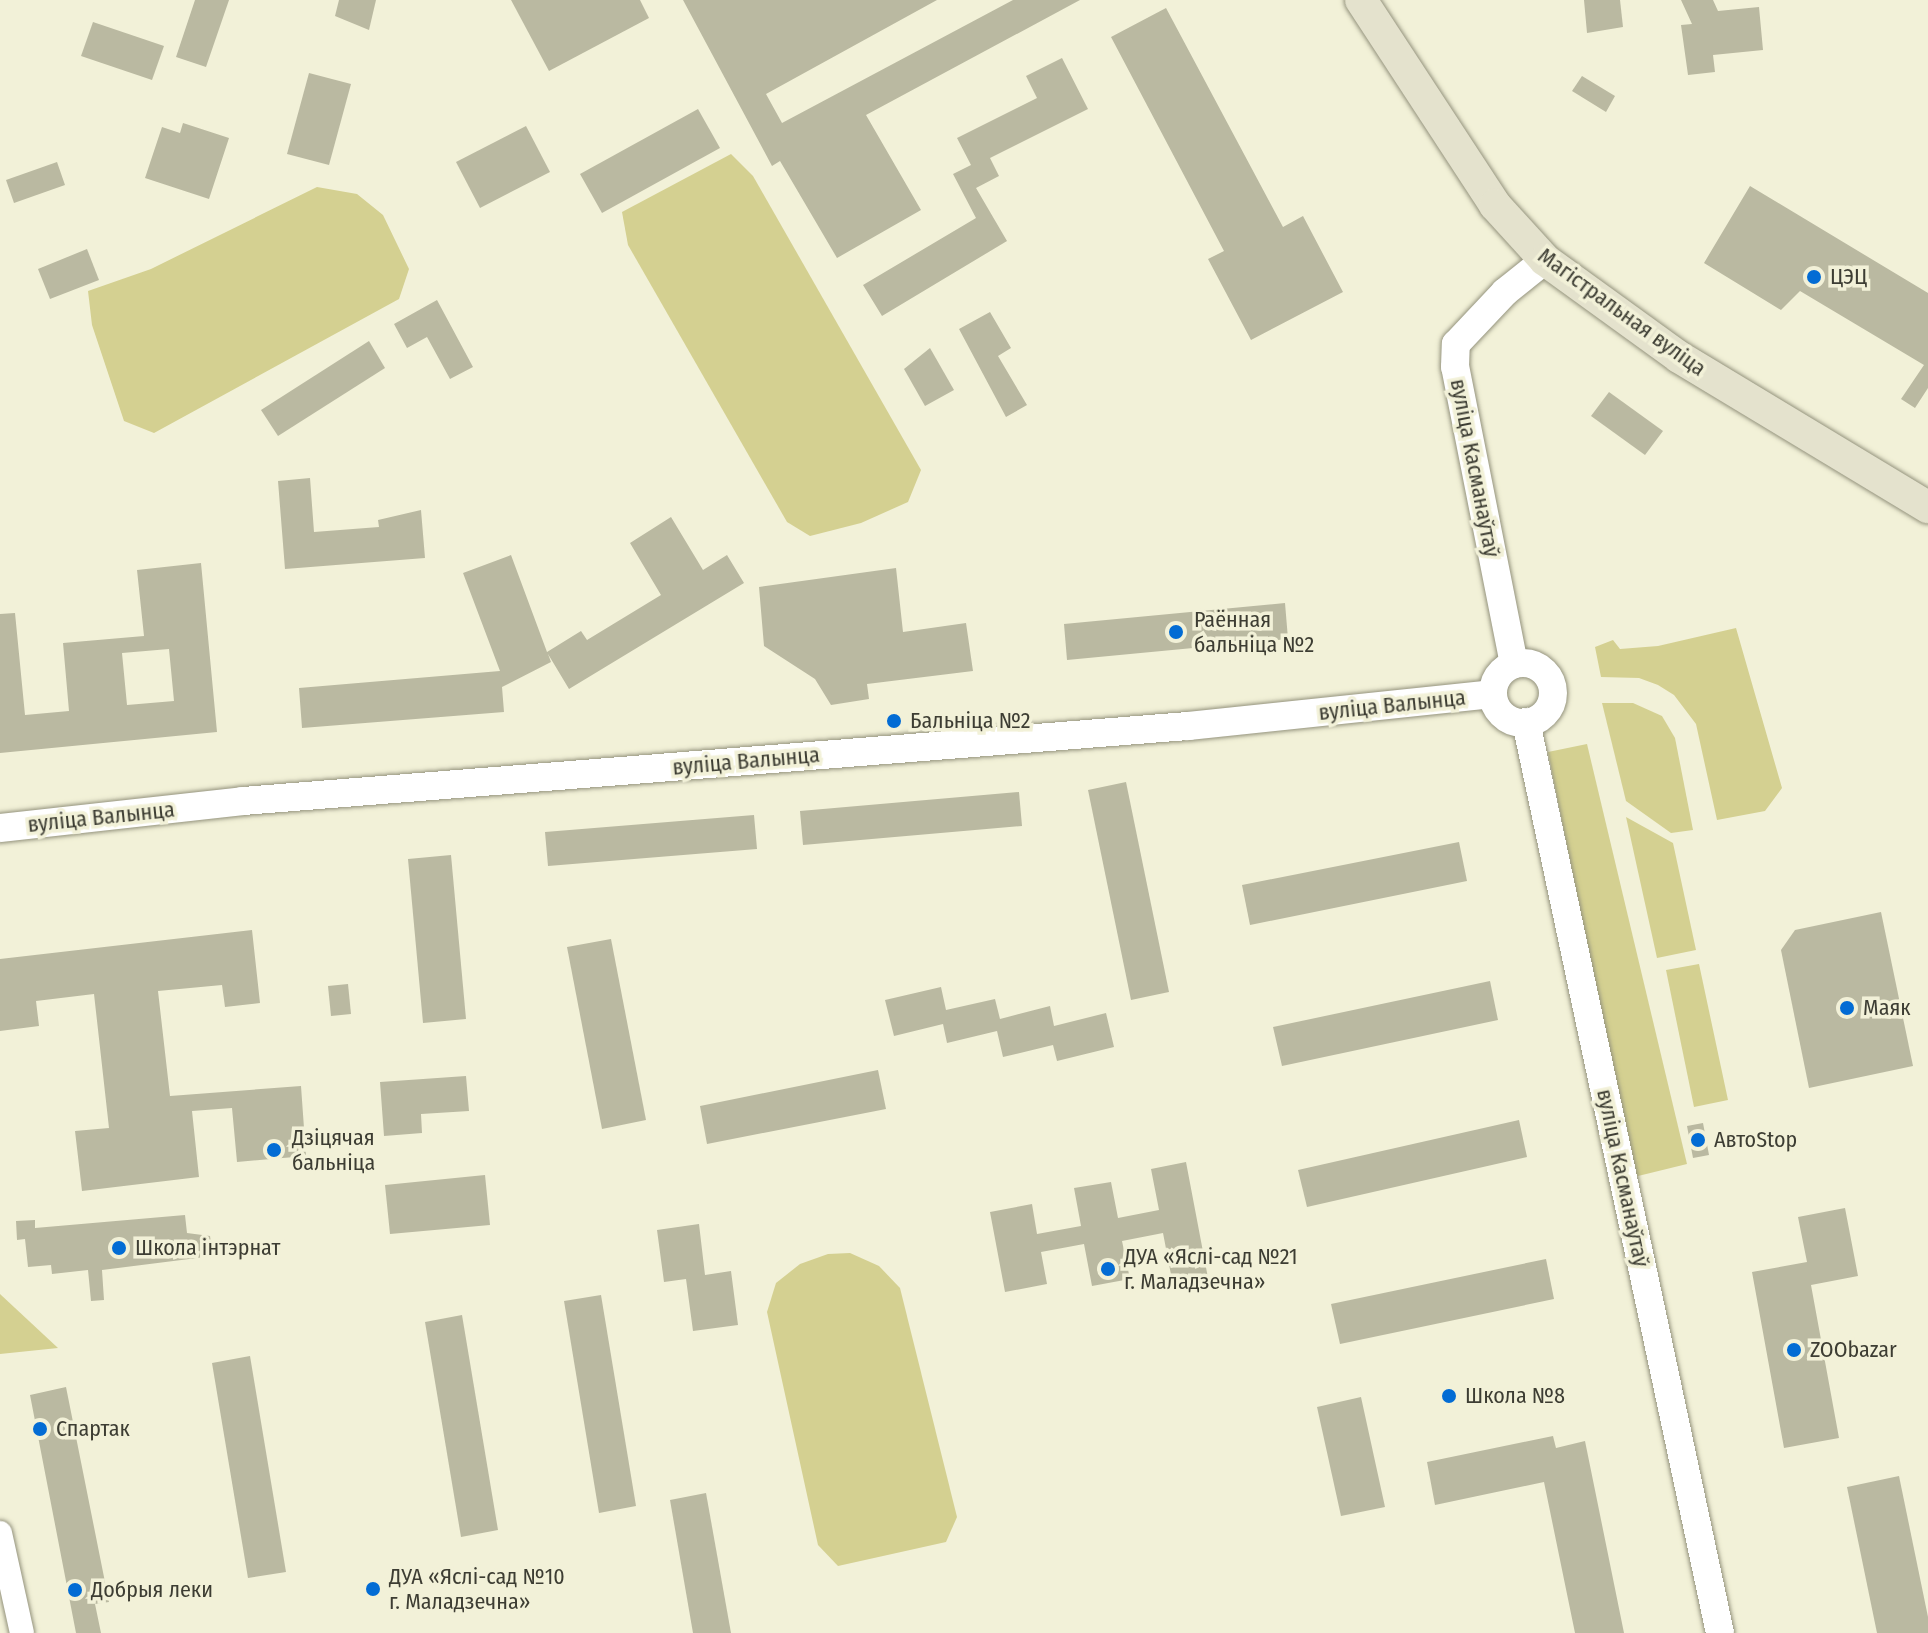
<!DOCTYPE html>
<meta charset="utf-8">
<style>
body{margin:0}
#map{position:relative;width:1928px;height:1633px;overflow:hidden;background:#f2f1d8;font-family:"Fira Sans Condensed",sans-serif}
div>[style]{position:absolute}
[style*='--x']{left:calc(var(--x)*1px);top:calc(var(--y)*1px);width:calc(var(--w)*1px);rotate:calc(var(--a)*1deg)}
.green>*{inset:0;background:#d4d091}
.building>*{inset:0;background:#bab9a1}
.roads{filter:drop-shadow(0 0 2px #94937d) drop-shadow(0 0 2px #94937d)}
.minor>*{height:24px;margin:-12px;padding:0 12px;transform-origin:12px;border-radius:12px;background:#fff}
.tertiary>*{height:28px;margin:-14px;padding:0 14px;transform-origin:14px;border-radius:14px;background:#fff}
.tertiary>.ring{margin:-14px;padding:0;box-sizing:content-box;background:none;border:28px solid #fff;border-radius:50%}
.secondary>*{height:32px;margin:-16px;padding:0 16px;transform-origin:16px;border-radius:16px;background:#e4e2cd}
.dots>*{width:22px;height:22px;translate:-50% -50%;box-sizing:border-box;border:4px solid #f2f1d8;border-radius:50%}
span{translate:-50% -50%;white-space:nowrap;text-align:center;line-height:1.15;-webkit-text-stroke:7px #f2f1d8;paint-order:stroke}
.poi-label{font-size:22px;color:#3d3d33}
.left{translate:0 -50%;text-align:left}
.street-label{font-size:22px;color:#3d3d33}
</style>
<div id="map">
<div class="green">
<div style="clip-path:polygon(731px 154px,753px 176px,921px 470px,908px 502px,861px 523px,810px 536px,787px 522px,628px 245px,622px 212px)"></div>
<div style="clip-path:polygon(317px 187px,357px 194px,383px 215px,409px 269px,399px 299px,154px 433px,124px 421px,92px 325px,88px 291px,151px 269px)"></div>
<div style="clip-path:polygon(1736px 628px,1782px 788px,1765px 811px,1717px 820px,1696px 724px,1674px 695px,1658px 685px,1639px 678px,1601px 677px,1595px 647px,1613px 640px,1620px 649px,1658px 646px)"></div>
<div style="clip-path:polygon(1602px 703px,1633px 703px,1662px 716px,1675px 738px,1693px 830px,1671px 833px,1626px 801px)"></div>
<div style="clip-path:polygon(1587px 744px,1687px 1164px,1634px 1177px,1548px 752px)"></div>
<div style="clip-path:polygon(1626px 817px,1673px 843px,1696px 950px,1657px 958px)"></div>
<div style="clip-path:polygon(1699px 964px,1728px 1100px,1694px 1107px,1666px 970px)"></div>
<div style="clip-path:polygon(850px 1253px,879px 1266px,900px 1288px,957px 1517px,946px 1542px,838px 1566px,818px 1545px,767px 1312px,776px 1283px,800px 1264px,828px 1254px)"></div>
<div style="clip-path:polygon(0 1294px,58px 1348px,0 1354px)"></div>
</div>
<div class="building">
<div style="clip-path:polygon(195px 0,229px 0,206px 67px,176px 57px)"></div>
<div style="clip-path:polygon(339px 0,376px 0,369px 30px,335px 16px)"></div>
<div style="clip-path:polygon(511px 0,640px 0,649px 18px,549px 71px)"></div>
<div style="clip-path:polygon(683px 0,937px 0,766px 94px,782px 123px,1013px 0,1080px 0,866px 115px,921px 210px,837px 258px,780px 161px,772px 166px)"></div>
<div style="clip-path:polygon(1584px 0,1620px 0,1623px 27px,1587px 33px)"></div>
<div style="clip-path:polygon(1681px 0,1713px 0,1718px 11px,1759px 7px,1763px 50px,1713px 55px,1715px 72px,1688px 75px,1681px 25px,1692px 24px)"></div>
<div style="clip-path:polygon(1166px 8px,1283px 227px,1303px 216px,1343px 292px,1251px 340px,1208px 259px,1224px 251px,1111px 37px)"></div>
<div style="clip-path:polygon(93px 22px,164px 46px,152px 80px,81px 56px)"></div>
<div style="clip-path:polygon(1062px 58px,1088px 109px,990px 158px,999px 176px,976px 188px,1007px 241px,882px 316px,863px 285px,976px 218px,953px 174px,971px 165px,957px 138px,1037px 98px,1026px 76px)"></div>
<div style="clip-path:polygon(309px 73px,351px 84px,329px 165px,287px 154px)"></div>
<div style="clip-path:polygon(1582px 76px,1615px 96px,1606px 112px,1572px 91px)"></div>
<div style="clip-path:polygon(698px 109px,720px 148px,602px 213px,580px 174px)"></div>
<div style="clip-path:polygon(183px 123px,229px 138px,209px 199px,145px 178px,162px 127px,180px 133px)"></div>
<div style="clip-path:polygon(526px 126px,550px 172px,480px 208px,456px 162px)"></div>
<div style="clip-path:polygon(57px 162px,65px 185px,14px 203px,6px 180px)"></div>
<div style="clip-path:polygon(1750px 186px,1928px 293px,1928px 388px,1915px 408px,1901px 399px,1924px 365px,1800px 291px,1781px 310px,1704px 263px)"></div>
<div style="clip-path:polygon(87px 249px,99px 280px,50px 299px,38px 269px)"></div>
<div style="clip-path:polygon(437px 300px,473px 367px,450px 379px,427px 337px,407px 348px,394px 324px)"></div>
<div style="clip-path:polygon(990px 312px,1011px 348px,998px 356px,1027px 405px,1006px 417px,959px 329px)"></div>
<div style="clip-path:polygon(369px 341px,385px 368px,278px 436px,261px 410px)"></div>
<div style="clip-path:polygon(930px 348px,954px 390px,925px 406px,904px 369px)"></div>
<div style="clip-path:polygon(1609px 392px,1663px 431px,1645px 455px,1591px 416px)"></div>
<div style="clip-path:polygon(310px 478px,314px 532px,379px 527px,378px 520px,421px 510px,425px 558px,285px 569px,278px 481px)"></div>
<div style="clip-path:polygon(671px 517px,703px 570px,727px 555px,744px 583px,569px 689px,548px 654px,551px 662px,502px 687px,504px 712px,302px 728px,299px 688px,500px 671px,463px 573px,511px 555px,547px 652px,581px 631px,587px 640px,661px 595px,630px 543px)"></div>
<div style="clip-path:polygon(evenodd,201px 563px,217px 732px,0 753px,0 614px,15px 613px,25px 715px,69px 711px,63px 643px,144px 636px,137px 570px,201px 563px,169px 649px,174px 701px,127px 705px,122px 653px,169px 649px)"></div>
<div style="clip-path:polygon(896px 568px,903px 632px,966px 623px,973px 671px,867px 684px,869px 699px,831px 705px,815px 679px,764px 646px,759px 587px)"></div>
<div style="clip-path:polygon(1285px 603px,1288px 639px,1067px 660px,1064px 624px)"></div>
<div style="clip-path:polygon(1126px 782px,1169px 992px,1131px 1000px,1088px 790px)"></div>
<div style="clip-path:polygon(1019px 792px,1022px 826px,803px 845px,800px 811px)"></div>
<div style="clip-path:polygon(754px 815px,757px 849px,548px 866px,545px 832px)"></div>
<div style="clip-path:polygon(1459px 842px,1467px 881px,1250px 925px,1242px 885px)"></div>
<div style="clip-path:polygon(451px 855px,466px 1019px,423px 1023px,408px 859px)"></div>
<div style="clip-path:polygon(1881px 912px,1913px 1066px,1809px 1088px,1781px 950px,1795px 930px)"></div>
<div style="clip-path:polygon(252px 930px,260px 1003px,225px 1007px,222px 985px,158px 991px,170px 1096px,301px 1086px,306px 1156px,237px 1162px,232px 1108px,192px 1111px,199px 1177px,82px 1191px,75px 1131px,109px 1128px,94px 994px,36px 1001px,39px 1026px,0 1031px,0 959px)"></div>
<div style="clip-path:polygon(611px 939px,646px 1120px,602px 1129px,567px 947px)"></div>
<div style="clip-path:polygon(1490px 981px,1498px 1020px,1282px 1066px,1273px 1027px)"></div>
<div style="clip-path:polygon(348px 984px,351px 1014px,331px 1016px,328px 986px)"></div>
<div style="clip-path:polygon(941px 987px,946px 1010px,995px 999px,1000px 1019px,1050px 1006px,1054px 1026px,1106px 1013px,1114px 1047px,1057px 1061px,1053px 1045px,1003px 1057px,997px 1031px,947px 1043px,943px 1024px,894px 1036px,885px 1000px)"></div>
<div style="clip-path:polygon(878px 1070px,886px 1109px,707px 1144px,700px 1106px)"></div>
<div style="clip-path:polygon(466px 1076px,469px 1111px,421px 1114px,422px 1133px,384px 1136px,380px 1082px)"></div>
<div style="clip-path:polygon(1519px 1120px,1527px 1157px,1307px 1207px,1298px 1170px)"></div>
<div style="clip-path:polygon(1703px 1123px,1709px 1155px,1693px 1158px,1687px 1126px)"></div>
<div style="clip-path:polygon(1186px 1162px,1208px 1278px,1173px 1285px,1163px 1233px,1122px 1241px,1130px 1279px,1092px 1286px,1084px 1244px,1041px 1252px,1047px 1284px,1005px 1292px,990px 1212px,1032px 1204px,1037px 1234px,1081px 1226px,1074px 1188px,1111px 1182px,1118px 1218px,1159px 1210px,1151px 1169px)"></div>
<div style="clip-path:polygon(485px 1175px,490px 1225px,390px 1234px,385px 1185px)"></div>
<div style="clip-path:polygon(1845px 1208px,1858px 1276px,1811px 1285px,1839px 1438px,1784px 1448px,1752px 1272px,1807px 1262px,1798px 1217px)"></div>
<div style="clip-path:polygon(185px 1215px,187px 1233px,210px 1236px,213px 1256px,102px 1270px,104px 1300px,91px 1301px,88px 1270px,52px 1274px,51px 1265px,28px 1267px,25px 1239px,17px 1240px,16px 1221px,35px 1220px,35px 1228px)"></div>
<div style="clip-path:polygon(699px 1224px,705px 1275px,731px 1271px,738px 1325px,693px 1331px,686px 1279px,664px 1282px,657px 1230px)"></div>
<div style="clip-path:polygon(1546px 1259px,1554px 1299px,1340px 1344px,1331px 1304px)"></div>
<div style="clip-path:polygon(601px 1295px,636px 1506px,599px 1513px,564px 1301px)"></div>
<div style="clip-path:polygon(462px 1315px,498px 1530px,461px 1537px,425px 1322px)"></div>
<div style="clip-path:polygon(250px 1356px,286px 1572px,248px 1578px,212px 1363px)"></div>
<div style="clip-path:polygon(66px 1387px,109px 1602px,95px 1604px,101px 1633px,76px 1633px,30px 1395px)"></div>
<div style="clip-path:polygon(1361px 1397px,1385px 1507px,1341px 1516px,1317px 1407px)"></div>
<div style="clip-path:polygon(1553px 1436px,1556px 1448px,1585px 1441px,1624px 1633px,1575px 1633px,1544px 1482px,1435px 1505px,1427px 1462px)"></div>
<div style="clip-path:polygon(1899px 1476px,1928px 1617px,1928px 1633px,1877px 1633px,1847px 1487px)"></div>
<div style="clip-path:polygon(706px 1493px,731px 1633px,693px 1633px,670px 1500px)"></div>
</div>
<div class="roads">
<div class="minor">
<div style="--x:0;--y:1533;--w:102;--a:77.6"></div>
</div>
<div class="tertiary">
<div class="ring" style="left:1493px;top:663px;width:32px;height:32px"></div>
<div style="--x:1514;--y:664;--w:303;--a:-101.2"></div>
<div style="--x:1455;--y:367;--w:23;--a:-88"></div>
<div style="--x:1456;--y:344;--w:71;--a:-46.7"></div>
<div style="--x:1505;--y:292;--w:51;--a:-38.7"></div>
<div style="--x:1526;--y:722;--w:931;--a:77.98"></div>
<div style="--x:0;--y:828;--w:244;--a:-6.3"></div>
<div style="--x:243;--y:801;--w:948;--a:-4.54"></div>
<div style="--x:1188;--y:726;--w:306;--a:-6"></div>
</div>
<div class="secondary">
<div style="--x:1361;--y:0;--w:245;--a:56.8"></div>
<div style="--x:1495;--y:205;--w:74;--a:47.7"></div>
<div style="--x:1545;--y:260;--w:165;--a:35.9"></div>
<div style="--x:1679;--y:357;--w:291;--a:31.1"></div>
</div>
</div>
<div class="dots">
<div style="left:1814px;top:277px;background:#036cd4"></div>
<div style="left:1176px;top:632px;background:#036cd4"></div>
<div style="left:894px;top:721px;background:#036cd4"></div>
<div style="left:1847px;top:1008px;background:#036cd4"></div>
<div style="left:1698px;top:1140px;background:#036cd4"></div>
<div style="left:274px;top:1150px;background:#036cd4"></div>
<div style="left:119px;top:1248px;background:#036cd4"></div>
<div style="left:1108px;top:1269px;background:#036cd4"></div>
<div style="left:1794px;top:1350px;background:#036cd4"></div>
<div style="left:1449px;top:1396px;background:#036cd4"></div>
<div style="left:40px;top:1429px;background:#036cd4"></div>
<div style="left:373px;top:1589px;background:#036cd4"></div>
<div style="left:75px;top:1590px;background:#036cd4"></div>
</div>
<div class="poi-label">
<span class="left" style="left:1830px;top:277px">ЦЭЦ</span>
<span class="left" style="left:1194px;top:632px">Раённая<br>бальніца №2</span>
<span class="left" style="left:910px;top:721px">Бальніца №2</span>
<span class="left" style="left:1863px;top:1008px">Маяк</span>
<span class="left" style="left:292px;top:1150px">Дзіцячая<br>бальніца</span>
<span class="left" style="left:1714px;top:1140px">АвтоStop</span>
<span class="left" style="left:135px;top:1248px">Школа інтэрнат</span>
<span class="left" style="left:1124px;top:1269px">ДУА «Яслі-сад №21<br>г. Маладзечна»</span>
<span class="left" style="left:1810px;top:1350px">ZOObazar</span>
<span class="left" style="left:1465px;top:1396px">Школа №8</span>
<span class="left" style="left:56px;top:1429px">Спартак</span>
<span class="left" style="left:389px;top:1589px">ДУА «Яслі-сад №10<br>г. Маладзечна»</span>
<span class="left" style="left:91px;top:1590px">Добрыя леки</span>
</div>
<div class="street-label">
<span style="left:1622px;top:312px;rotate:36deg">Магістральная вуліца</span>
<span style="left:1475px;top:468px;rotate:79deg">вуліца Касманаўтаў</span>
<span style="left:1392px;top:705px;rotate:-6deg">вуліца Валынца</span>
<span style="left:746px;top:761px;rotate:-5deg">вуліца Валынца</span>
<span style="left:101px;top:817px;rotate:-6deg">вуліца Валынца</span>
<span style="left:1623px;top:1178px;rotate:78deg">вуліца Касманаўтаў</span>
</div>
</div>
